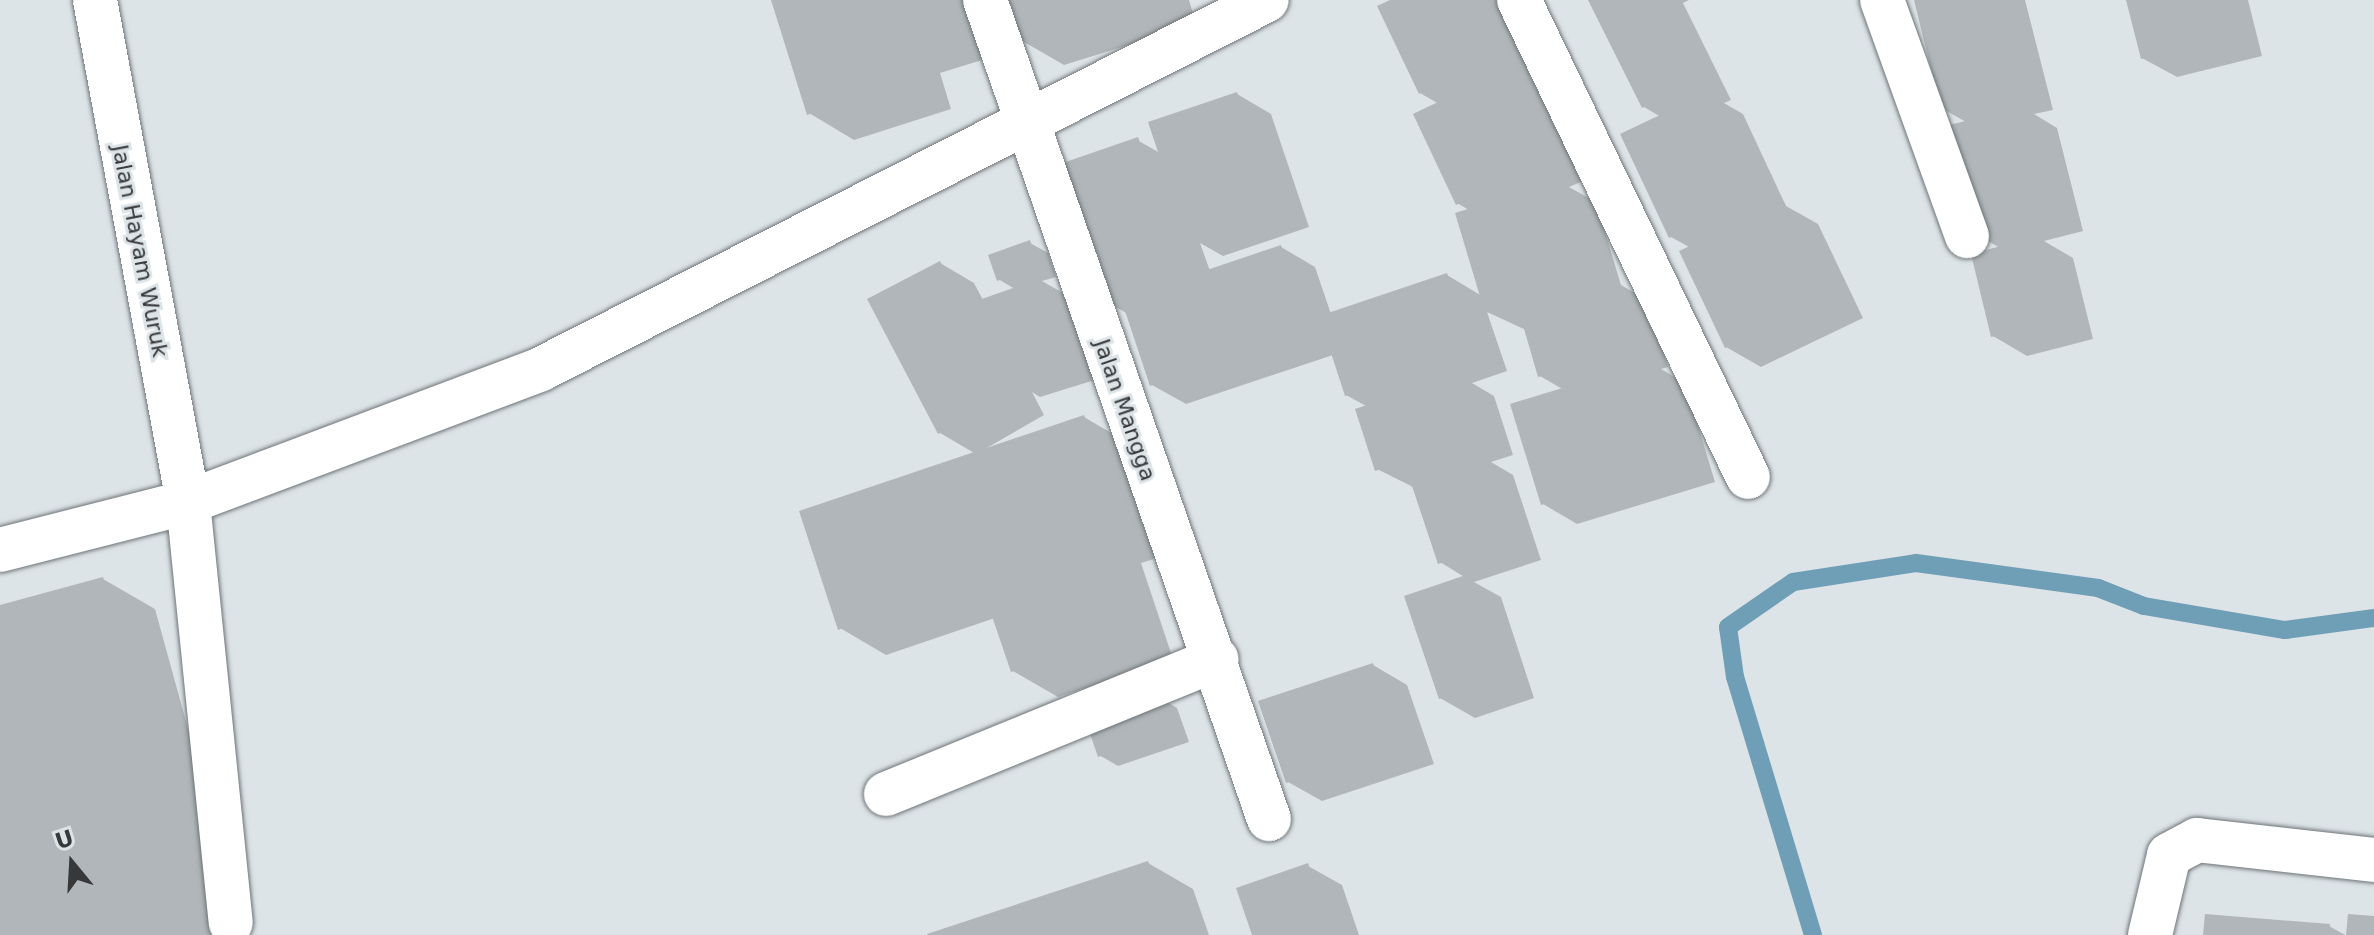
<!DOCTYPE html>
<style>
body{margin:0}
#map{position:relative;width:2374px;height:935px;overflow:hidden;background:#dde4e8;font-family:"DejaVu Sans",sans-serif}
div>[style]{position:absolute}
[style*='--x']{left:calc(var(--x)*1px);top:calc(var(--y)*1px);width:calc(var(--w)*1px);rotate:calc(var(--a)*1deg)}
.shadow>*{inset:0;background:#0003}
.stream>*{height:18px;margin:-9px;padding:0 9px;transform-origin:9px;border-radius:9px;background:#6f9fb7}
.building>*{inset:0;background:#b0b6ba}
.roads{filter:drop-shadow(0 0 2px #6e7477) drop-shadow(0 0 2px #6e7477)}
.minor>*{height:44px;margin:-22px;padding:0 22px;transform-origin:22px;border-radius:22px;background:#fff}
span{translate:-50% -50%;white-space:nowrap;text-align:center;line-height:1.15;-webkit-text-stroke:6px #dde4e8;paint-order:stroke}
.street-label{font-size:22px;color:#36383a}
.north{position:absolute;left:32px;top:823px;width:80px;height:80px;-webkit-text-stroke:6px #dde4e8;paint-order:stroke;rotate:342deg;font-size:22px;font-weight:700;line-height:32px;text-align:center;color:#36383a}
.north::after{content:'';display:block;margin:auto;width:28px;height:36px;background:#36383a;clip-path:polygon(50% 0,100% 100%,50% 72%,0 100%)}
</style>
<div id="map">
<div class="shadow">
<div style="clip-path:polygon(774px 0,964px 0,982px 60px,940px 73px,951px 109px,854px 140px,809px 113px)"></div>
<div style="clip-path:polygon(1007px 0,1189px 0,1196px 24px,1064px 65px,1019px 39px)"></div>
<div style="clip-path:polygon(1394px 0,1506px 0,1540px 72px,1529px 77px,1548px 88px,1590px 178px,1569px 187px,1596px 202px,1621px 285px,1647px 300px,1668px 367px,1661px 369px,1685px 383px,1715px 482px,1577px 524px,1543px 504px,1564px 390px,1540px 376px,1526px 330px,1487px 312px,1507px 371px,1472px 383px,1494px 396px,1513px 455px,1491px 462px,1513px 475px,1541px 560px,1474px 582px,1501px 597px,1534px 698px,1475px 718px,1440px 698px,1466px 578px,1440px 562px,1415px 488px,1377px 469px,1368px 407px,1346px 395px,1333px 355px,1186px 404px,1152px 385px,1128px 314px,1100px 298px,1137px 140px,1160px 153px,1237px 94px,1271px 114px,1309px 227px,1223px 256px,1200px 243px,1210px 271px,1281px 247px,1315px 267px,1331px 314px,1447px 275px,1482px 296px,1469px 210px,1457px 203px,1439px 104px,1420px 93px)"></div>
<div style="clip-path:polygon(1591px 0,1689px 0,1683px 3px,1731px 100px,1724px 103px,1743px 114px,1786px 206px,1818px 224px,1863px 318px,1761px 367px,1726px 347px,1691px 248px,1671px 237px,1661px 117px,1644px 107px)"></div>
<div style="clip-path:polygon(1916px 0,2025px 0,2053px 110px,2034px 114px,2057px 128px,2083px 231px,2044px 241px,2073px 258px,2093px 339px,2027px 356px,1993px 336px,2000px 248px,1971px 231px,1966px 122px,1943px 109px)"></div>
<div style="clip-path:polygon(2128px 0,2248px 0,2262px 56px,2177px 77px,2142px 58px)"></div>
<div style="clip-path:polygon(1030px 243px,1048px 253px,1056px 277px,1042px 281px,1075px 300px,1101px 378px,1040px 397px,1032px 392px,1044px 415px,978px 453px,1084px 417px,1130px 444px,1167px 555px,1141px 563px,1173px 659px,1058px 697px,1013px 671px,995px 618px,886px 655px,840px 628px,976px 454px,940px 433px,940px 263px,974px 283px,983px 300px,1015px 289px,998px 279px)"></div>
<div style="clip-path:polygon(103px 579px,155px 609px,245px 935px,0 935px,0 607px)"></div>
<div style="clip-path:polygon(1373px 665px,1407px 685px,1434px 764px,1322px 801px,1288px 782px)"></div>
<div style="clip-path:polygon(1159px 697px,1177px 708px,1189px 742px,1118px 766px,1099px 755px)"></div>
<div style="clip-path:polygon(1148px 863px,1193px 889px,1209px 935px,931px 935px)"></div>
<div style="clip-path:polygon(1308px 866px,1342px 885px,1359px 935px,1254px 935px)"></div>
<div style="clip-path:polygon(2329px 926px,2345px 935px,2205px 935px)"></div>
</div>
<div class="stream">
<div style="--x:1813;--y:935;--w:270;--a:-106.8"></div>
<div style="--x:1735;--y:677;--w:50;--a:-98"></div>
<div style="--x:1728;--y:627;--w:79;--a:-34.7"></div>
<div style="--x:1793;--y:582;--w:124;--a:-8.8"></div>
<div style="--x:1916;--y:563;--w:184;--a:7.8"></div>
<div style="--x:2098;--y:588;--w:49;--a:21.4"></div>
<div style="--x:2144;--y:606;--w:143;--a:9.7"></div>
<div style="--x:2285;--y:630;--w:90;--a:-7.7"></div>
</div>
<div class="building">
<div style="clip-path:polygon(771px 0,927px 0,937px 34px,896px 48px,906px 84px,807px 115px)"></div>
<div style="clip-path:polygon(1005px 0,1144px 0,1144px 1px,1017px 40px)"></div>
<div style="clip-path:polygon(1390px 0,1482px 0,1507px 52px,1419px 94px,1377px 6px)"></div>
<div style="clip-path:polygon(1588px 0,1658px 0,1698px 80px,1642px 108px)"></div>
<div style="clip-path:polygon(1914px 0,1996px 0,2019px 91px,1941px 110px)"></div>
<div style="clip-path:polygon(2126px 0,2219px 0,2229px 37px,2141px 59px)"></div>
<div style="clip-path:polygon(1513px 66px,1557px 158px,1456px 205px,1413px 114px)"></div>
<div style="clip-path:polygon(1237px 92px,1276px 208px,1187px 238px,1148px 122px)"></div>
<div style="clip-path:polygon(1708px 92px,1758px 196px,1669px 238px,1620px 134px)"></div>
<div style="clip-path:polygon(2023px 106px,2050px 212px,1969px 233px,1942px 127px)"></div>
<div style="clip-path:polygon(1138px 137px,1183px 270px,1098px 299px,1054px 166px)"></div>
<div style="clip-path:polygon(1562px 180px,1592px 281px,1485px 313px,1455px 213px)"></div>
<div style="clip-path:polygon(1784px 202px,1830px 299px,1725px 348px,1679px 251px)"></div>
<div style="clip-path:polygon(2039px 236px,2060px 320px,1991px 337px,1971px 254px)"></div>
<div style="clip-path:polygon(1030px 240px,1039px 267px,997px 281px,988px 255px)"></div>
<div style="clip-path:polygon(1281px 245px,1310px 332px,1150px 386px,1121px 299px)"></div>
<div style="clip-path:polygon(940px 261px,1011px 395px,938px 434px,867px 299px)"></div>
<div style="clip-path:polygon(1447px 273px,1474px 352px,1345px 396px,1319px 316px)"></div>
<div style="clip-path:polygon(1041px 278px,1068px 358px,1004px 379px,979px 300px)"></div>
<div style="clip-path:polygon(1613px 278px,1635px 348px,1538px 377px,1518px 308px)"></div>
<div style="clip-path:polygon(1651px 361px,1682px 463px,1541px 505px,1510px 404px)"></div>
<div style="clip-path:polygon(1460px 374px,1480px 435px,1375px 471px,1355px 409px)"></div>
<div style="clip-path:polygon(1084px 415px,1122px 529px,1096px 537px,1129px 633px,1011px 672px,980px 581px,838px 630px,799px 511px)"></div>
<div style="clip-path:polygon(1479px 453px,1508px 540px,1438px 564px,1409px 477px)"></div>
<div style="clip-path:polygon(1466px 575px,1501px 679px,1439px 699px,1404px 596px)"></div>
<div style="clip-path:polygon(103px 577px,194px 909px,100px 935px,0 935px,0 605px)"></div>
<div style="clip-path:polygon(1373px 663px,1401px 745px,1286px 783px,1258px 701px)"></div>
<div style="clip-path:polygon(1159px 695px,1172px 731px,1098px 757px,1085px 719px)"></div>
<div style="clip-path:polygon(1148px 861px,1173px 935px,927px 935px,927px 934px)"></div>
<div style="clip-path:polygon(1308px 863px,1332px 935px,1252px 935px,1236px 888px)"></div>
<div style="clip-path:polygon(2205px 914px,2330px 924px,2329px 935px,2203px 935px)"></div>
<div style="clip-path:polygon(2348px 914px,2374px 916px,2374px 935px,2346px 935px)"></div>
</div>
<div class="roads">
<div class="minor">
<div style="--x:95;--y:0;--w:511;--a:79.5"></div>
<div style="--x:188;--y:502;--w:423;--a:84.2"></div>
<div style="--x:985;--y:0;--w:867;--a:70.88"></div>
<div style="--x:1519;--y:0;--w:529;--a:64.36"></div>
<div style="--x:1882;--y:0;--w:251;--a:70.2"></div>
<div style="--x:0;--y:550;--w:194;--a:-14.3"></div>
<div style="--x:188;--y:502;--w:377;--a:-20.6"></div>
<div style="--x:541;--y:369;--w:814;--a:-26.94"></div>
<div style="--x:886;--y:794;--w:357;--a:-22.2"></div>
<div style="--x:2150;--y:935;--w:82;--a:-76.6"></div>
<div style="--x:2169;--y:855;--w:32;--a:-28"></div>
<div style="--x:2197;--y:840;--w:178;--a:6.4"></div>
</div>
</div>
<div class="street-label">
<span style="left:140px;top:251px;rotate:79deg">Jalan Hayam Wuruk</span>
<span style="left:1125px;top:410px;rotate:71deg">Jalan Mangga</span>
</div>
<div class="north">U</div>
</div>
